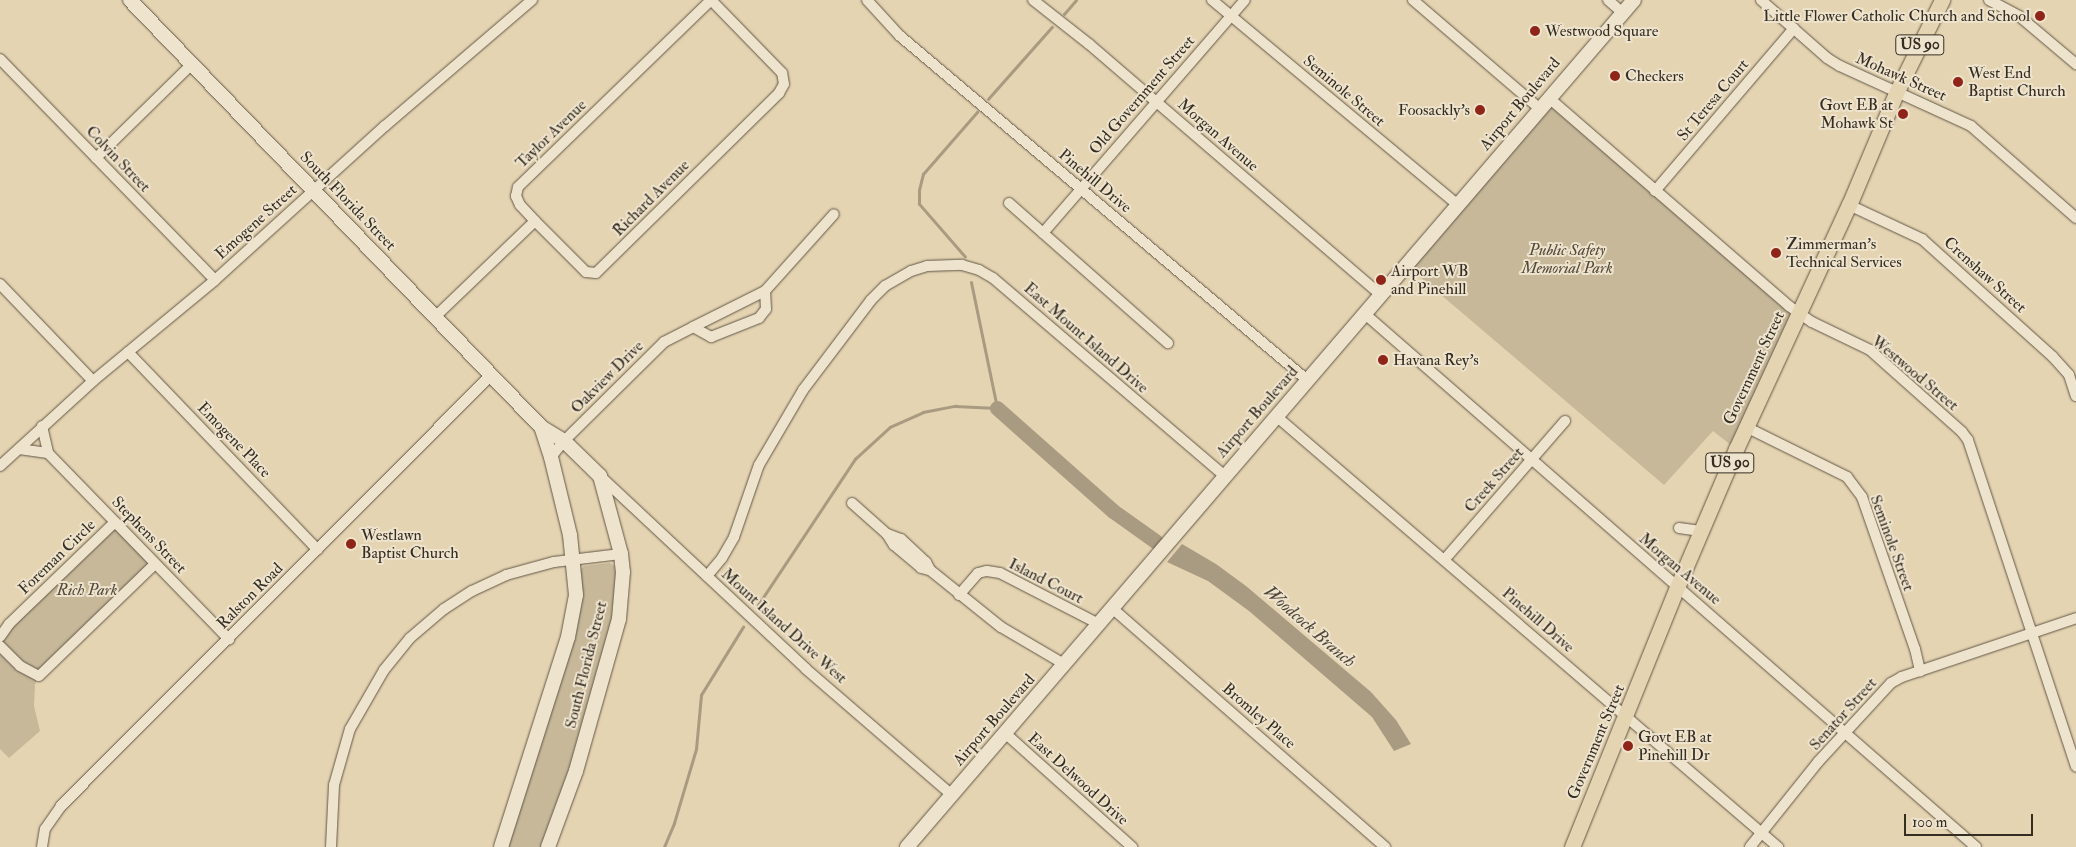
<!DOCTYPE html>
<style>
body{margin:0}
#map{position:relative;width:2076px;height:847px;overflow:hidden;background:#e5d4b2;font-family:"IM FELL Double Pica",serif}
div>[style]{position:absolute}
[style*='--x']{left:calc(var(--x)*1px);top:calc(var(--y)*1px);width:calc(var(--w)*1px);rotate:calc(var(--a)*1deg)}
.green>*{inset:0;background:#c7b89a}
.water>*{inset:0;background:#a99b81}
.stream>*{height:2.5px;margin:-1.25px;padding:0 1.25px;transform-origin:1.25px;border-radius:1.25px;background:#a99b81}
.river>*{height:15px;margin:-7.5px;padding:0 7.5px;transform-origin:7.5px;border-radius:7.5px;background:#a99b81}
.roads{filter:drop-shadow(0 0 1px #615746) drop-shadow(0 0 1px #615746)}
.street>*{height:10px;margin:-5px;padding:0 5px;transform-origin:5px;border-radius:5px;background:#eee3cd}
.secondary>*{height:14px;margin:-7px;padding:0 7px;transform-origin:7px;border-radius:7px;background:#eee3cd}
.primary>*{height:15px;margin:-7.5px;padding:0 7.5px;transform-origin:7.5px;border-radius:7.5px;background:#e5d4b2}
.dots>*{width:14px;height:14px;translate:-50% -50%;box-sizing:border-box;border:2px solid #eee3cd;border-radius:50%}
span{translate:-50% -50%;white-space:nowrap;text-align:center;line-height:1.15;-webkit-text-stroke:4px #eee3cd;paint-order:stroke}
.shield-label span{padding:1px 4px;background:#eee3cd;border:1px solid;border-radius:4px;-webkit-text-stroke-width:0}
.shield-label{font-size:15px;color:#352d22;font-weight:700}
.poi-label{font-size:16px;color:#352d22}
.right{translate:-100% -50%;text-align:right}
.left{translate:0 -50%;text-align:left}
.street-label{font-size:16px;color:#352d22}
.park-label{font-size:16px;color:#52493a;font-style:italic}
.water-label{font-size:18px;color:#52483a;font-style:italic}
.scale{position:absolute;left:1904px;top:814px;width:129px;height:22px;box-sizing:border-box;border:2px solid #352d22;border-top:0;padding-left:6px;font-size:15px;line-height:18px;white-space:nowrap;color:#352d22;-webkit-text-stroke:4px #eee3cd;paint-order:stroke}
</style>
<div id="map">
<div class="green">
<div style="clip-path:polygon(1549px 98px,1799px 313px,1736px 449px,1713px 431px,1664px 485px,1406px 265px)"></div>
<div style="clip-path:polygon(115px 522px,155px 564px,39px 676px,35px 684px,34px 706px,40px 731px,9px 758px,0 749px,0 637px)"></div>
<div style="clip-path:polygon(610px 563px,616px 567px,615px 608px,597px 685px,544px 847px,505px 847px,579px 571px,584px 566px)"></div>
</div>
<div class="water">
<div style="clip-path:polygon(1182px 544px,1216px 564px,1246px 586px,1371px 692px,1396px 720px,1411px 744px,1394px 751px,1372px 717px,1249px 611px,1208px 581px,1167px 562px)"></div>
</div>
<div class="stream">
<div style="--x:1064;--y:14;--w:18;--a:-49"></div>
<div style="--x:988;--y:99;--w:96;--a:-48.4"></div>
<div style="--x:965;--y:257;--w:70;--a:-131"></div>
<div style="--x:919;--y:204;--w:14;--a:-90"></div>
<div style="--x:919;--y:190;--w:16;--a:-76"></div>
<div style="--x:923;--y:174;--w:82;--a:-48.9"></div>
<div style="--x:756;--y:608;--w:179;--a:-56.4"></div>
<div style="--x:855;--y:459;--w:47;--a:-42.4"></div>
<div style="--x:890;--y:427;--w:36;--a:-24"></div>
<div style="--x:923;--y:412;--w:33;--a:-11"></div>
<div style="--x:955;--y:406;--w:42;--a:2.7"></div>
<div style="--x:997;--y:408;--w:128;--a:-101.7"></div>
<div style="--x:664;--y:847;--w:26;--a:-67"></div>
<div style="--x:674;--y:823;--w:77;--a:-73.4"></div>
<div style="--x:696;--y:749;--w:54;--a:-84.7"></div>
<div style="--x:701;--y:695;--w:80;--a:-58.3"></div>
</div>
<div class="river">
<div style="--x:997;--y:408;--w:155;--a:41.6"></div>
<div style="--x:1113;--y:511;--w:52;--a:35.5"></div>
</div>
<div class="roads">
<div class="street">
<div style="--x:867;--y:0;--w:49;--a:47.5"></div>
<div style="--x:900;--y:36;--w:533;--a:40.2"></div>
<div style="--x:1033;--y:0;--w:71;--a:38.2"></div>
<div style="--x:1089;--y:44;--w:385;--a:40.7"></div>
<div style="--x:1212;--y:0;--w:320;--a:39.8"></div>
<div style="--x:1413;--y:0;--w:167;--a:40.6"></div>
<div style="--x:1608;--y:0;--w:20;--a:41"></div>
<div style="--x:1761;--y:0;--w:88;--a:41.3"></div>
<div style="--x:1827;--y:58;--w:15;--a:32"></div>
<div style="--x:1840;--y:66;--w:144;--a:24.6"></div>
<div style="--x:1971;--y:126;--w:140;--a:41.2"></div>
<div style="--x:1989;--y:0;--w:34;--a:28"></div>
<div style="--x:2019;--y:16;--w:75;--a:40.1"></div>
<div style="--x:0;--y:59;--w:308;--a:45.8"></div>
<div style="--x:1549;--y:98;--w:318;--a:40.9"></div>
<div style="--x:1789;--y:306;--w:28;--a:35"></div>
<div style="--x:1812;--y:322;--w:64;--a:25.8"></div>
<div style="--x:1870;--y:350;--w:123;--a:41.7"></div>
<div style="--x:1962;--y:432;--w:10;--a:53"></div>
<div style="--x:1968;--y:440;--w:344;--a:71.7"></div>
<div style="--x:96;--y:158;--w:134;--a:-44.4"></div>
<div style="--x:1655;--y:191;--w:214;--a:-49.5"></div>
<div style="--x:1009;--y:203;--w:212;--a:41.4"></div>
<div style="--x:1849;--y:205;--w:81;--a:25"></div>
<div style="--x:1922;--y:239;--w:176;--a:42"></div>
<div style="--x:2053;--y:357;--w:24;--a:48"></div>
<div style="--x:2069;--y:375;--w:22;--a:72"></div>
<div style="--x:535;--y:221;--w:72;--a:45"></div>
<div style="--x:586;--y:272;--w:10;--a:6"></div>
<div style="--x:596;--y:273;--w:257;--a:-44.5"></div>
<div style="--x:779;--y:93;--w:10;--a:-61"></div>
<div style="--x:784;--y:84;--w:11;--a:-100"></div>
<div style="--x:782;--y:73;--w:102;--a:-134.2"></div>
<div style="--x:1043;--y:233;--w:308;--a:-49.1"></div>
<div style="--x:0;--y:284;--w:134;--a:46.2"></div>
<div style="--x:1365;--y:314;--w:811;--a:41.1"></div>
<div style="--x:436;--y:316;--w:137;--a:-43.8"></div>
<div style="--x:535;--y:221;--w:22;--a:-133"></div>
<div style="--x:520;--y:205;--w:10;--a:-114"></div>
<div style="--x:516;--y:196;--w:9;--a:-77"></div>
<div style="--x:518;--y:187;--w:269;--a:-44.1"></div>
<div style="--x:693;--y:327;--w:80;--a:-26.6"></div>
<div style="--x:128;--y:352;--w:274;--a:46.2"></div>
<div style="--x:1276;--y:416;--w:662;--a:40.65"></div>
<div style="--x:42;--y:426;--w:28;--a:77"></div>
<div style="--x:48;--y:453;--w:260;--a:45.8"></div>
<div style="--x:1746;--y:427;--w:113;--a:26.3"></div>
<div style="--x:1847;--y:477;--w:25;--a:53"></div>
<div style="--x:1862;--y:497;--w:161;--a:70.8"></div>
<div style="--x:1915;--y:649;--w:23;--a:77"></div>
<div style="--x:19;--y:449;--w:29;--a:8"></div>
<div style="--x:551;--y:457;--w:21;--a:-51"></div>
<div style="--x:564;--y:441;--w:141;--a:-44.7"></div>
<div style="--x:664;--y:342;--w:33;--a:-27"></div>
<div style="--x:693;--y:327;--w:21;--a:29"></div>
<div style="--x:711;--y:337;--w:52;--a:-21.6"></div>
<div style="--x:759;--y:318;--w:11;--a:-52"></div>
<div style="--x:766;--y:309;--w:18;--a:-93"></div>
<div style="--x:765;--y:291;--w:103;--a:-48.1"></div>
<div style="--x:0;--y:466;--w:126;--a:-42.4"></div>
<div style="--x:93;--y:381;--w:158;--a:-39.6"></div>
<div style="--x:215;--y:280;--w:229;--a:-42.2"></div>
<div style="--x:385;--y:126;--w:194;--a:-40.6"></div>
<div style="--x:600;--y:476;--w:282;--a:43.1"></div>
<div style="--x:806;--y:669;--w:193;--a:40.8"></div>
<div style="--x:852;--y:503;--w:47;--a:41.5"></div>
<div style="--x:887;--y:534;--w:13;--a:58"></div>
<div style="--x:894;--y:545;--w:35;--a:40"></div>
<div style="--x:921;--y:568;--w:9;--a:13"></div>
<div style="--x:930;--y:570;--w:91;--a:38.8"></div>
<div style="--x:1001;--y:627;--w:73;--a:30.4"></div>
<div style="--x:1679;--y:528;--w:22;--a:8"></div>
<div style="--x:887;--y:534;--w:15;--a:20"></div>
<div style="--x:901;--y:539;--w:34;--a:43"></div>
<div style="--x:926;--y:562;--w:9;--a:63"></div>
<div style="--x:1445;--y:559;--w:183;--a:-49"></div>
<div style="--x:707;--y:576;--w:23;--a:-50"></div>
<div style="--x:722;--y:558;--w:24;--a:-60"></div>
<div style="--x:734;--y:537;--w:76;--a:-70.9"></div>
<div style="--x:759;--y:465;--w:87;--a:-59.6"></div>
<div style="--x:803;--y:390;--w:113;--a:-52.9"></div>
<div style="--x:871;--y:300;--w:20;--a:-45"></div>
<div style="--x:885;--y:286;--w:30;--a:-30"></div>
<div style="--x:911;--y:271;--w:17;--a:-17"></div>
<div style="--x:927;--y:266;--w:35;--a:-2"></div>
<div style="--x:962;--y:265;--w:18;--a:16"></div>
<div style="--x:979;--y:270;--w:16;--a:30"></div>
<div style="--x:993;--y:278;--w:305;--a:40.5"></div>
<div style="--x:959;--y:595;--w:29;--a:-49"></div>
<div style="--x:978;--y:573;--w:9;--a:-13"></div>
<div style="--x:987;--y:571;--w:13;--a:9"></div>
<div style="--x:1000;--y:573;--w:111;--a:27.3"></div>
<div style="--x:1112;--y:608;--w:363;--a:41.2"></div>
<div style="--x:0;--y:637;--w:16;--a:-55"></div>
<div style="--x:9;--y:624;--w:147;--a:-43.9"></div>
<div style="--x:0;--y:646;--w:28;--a:45"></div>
<div style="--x:20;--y:666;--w:21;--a:28"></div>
<div style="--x:39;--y:676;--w:161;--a:-44"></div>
<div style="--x:1005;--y:733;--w:171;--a:41.9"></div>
<div style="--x:42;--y:847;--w:18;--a:-81"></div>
<div style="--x:45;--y:829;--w:28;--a:-55"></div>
<div style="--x:61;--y:806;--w:610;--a:-45.07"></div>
<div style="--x:331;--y:847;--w:62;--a:-87.2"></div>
<div style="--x:334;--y:785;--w:58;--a:-74.1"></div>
<div style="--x:350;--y:729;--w:68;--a:-60"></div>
<div style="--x:384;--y:670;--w:41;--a:-50.9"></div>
<div style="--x:410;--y:638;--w:45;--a:-40.5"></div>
<div style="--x:444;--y:609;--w:33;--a:-33"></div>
<div style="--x:472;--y:591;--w:38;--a:-25"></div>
<div style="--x:506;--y:575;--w:50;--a:-15.2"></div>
<div style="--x:554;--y:562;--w:67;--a:-6.8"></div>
<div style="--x:1750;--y:847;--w:109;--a:-51.3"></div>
<div style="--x:1818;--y:762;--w:108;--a:-47.3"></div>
<div style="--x:1891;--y:683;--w:13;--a:-29"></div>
<div style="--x:1902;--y:677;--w:184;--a:-18.7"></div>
</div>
<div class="secondary">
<div style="--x:130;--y:0;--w:593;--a:46.09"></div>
<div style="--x:541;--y:427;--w:27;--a:31"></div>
<div style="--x:564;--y:441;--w:50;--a:44.2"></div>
<div style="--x:600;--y:476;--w:81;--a:74.9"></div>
<div style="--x:621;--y:554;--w:18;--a:84"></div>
<div style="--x:623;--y:572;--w:47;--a:94.9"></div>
<div style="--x:619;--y:619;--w:158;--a:105.8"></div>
<div style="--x:576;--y:771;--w:81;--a:110.2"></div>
<div style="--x:501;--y:847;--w:220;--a:-72.3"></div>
<div style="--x:568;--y:637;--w:43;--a:-79.2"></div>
<div style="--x:576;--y:595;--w:60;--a:-95.7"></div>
<div style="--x:570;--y:535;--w:80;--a:-103.7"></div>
<div style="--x:551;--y:457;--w:32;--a:-108"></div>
<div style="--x:907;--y:847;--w:1116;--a:-49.36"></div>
</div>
<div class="primary">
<div style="--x:1572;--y:847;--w:283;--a:-68"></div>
<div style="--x:1678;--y:585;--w:148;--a:-66.9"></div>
<div style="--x:1736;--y:449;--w:269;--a:-65.2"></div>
<div style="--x:1849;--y:205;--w:124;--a:-67.2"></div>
<div style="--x:1897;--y:91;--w:102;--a:-63.7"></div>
</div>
</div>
<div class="dots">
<div style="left:2040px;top:16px;background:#8f2418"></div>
<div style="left:1535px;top:31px;background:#8f2418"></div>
<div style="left:1615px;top:76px;background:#8f2418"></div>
<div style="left:1958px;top:82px;background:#8f2418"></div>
<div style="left:1480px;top:110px;background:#8f2418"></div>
<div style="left:1903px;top:114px;background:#8f2418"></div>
<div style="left:1776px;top:253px;background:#8f2418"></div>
<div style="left:1381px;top:280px;background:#8f2418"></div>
<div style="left:1383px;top:360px;background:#8f2418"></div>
<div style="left:351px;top:544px;background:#8f2418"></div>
<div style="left:1628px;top:746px;background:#8f2418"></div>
</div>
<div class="shield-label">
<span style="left:1920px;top:45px">US 90</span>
<span style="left:1730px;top:463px">US 90</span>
</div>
<div class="poi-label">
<span class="right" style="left:2030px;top:16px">Little Flower Catholic Church and School</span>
<span class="left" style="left:1545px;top:31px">Westwood Square</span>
<span class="left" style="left:1968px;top:82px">West End<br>Baptist Church</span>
<span class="left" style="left:1625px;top:76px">Checkers</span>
<span class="right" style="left:1893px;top:114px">Govt EB at<br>Mohawk St</span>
<span class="right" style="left:1470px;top:110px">Foosackly's</span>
<span class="left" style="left:1786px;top:253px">Zimmerman's<br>Technical Services</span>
<span class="left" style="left:1391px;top:280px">Airport WB<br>and Pinehill</span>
<span class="left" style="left:1393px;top:360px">Havana Rey's</span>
<span class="left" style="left:361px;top:544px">Westlawn<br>Baptist Church</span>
<span class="left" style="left:1638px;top:746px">Govt EB at<br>Pinehill Dr</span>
</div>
<div class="street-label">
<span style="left:1901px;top:77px;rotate:24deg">Mohawk Street</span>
<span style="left:1344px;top:91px;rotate:40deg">Seminole Street</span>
<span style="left:1142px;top:95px;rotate:-49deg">Old Government Street</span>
<span style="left:1713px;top:100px;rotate:-50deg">St Teresa Court</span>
<span style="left:1520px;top:104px;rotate:-50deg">Airport Boulevard</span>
<span style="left:551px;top:134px;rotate:-44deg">Taylor Avenue</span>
<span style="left:1218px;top:135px;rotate:41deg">Morgan Avenue</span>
<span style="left:118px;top:159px;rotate:46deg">Colvin Street</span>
<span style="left:1095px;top:181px;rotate:40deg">Pinehill Drive</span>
<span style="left:651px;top:198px;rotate:-45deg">Richard Avenue</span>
<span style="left:348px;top:201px;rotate:46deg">South Florida Street</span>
<span style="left:256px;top:222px;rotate:-42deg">Emogene Street</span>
<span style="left:1985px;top:275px;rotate:42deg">Crenshaw Street</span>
<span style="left:1086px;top:338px;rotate:41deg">East Mount Island Drive</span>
<span style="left:1754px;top:368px;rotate:-65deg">Government Street</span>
<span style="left:1915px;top:373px;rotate:40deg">Westwood Street</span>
<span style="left:607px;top:377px;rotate:-45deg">Oakview Drive</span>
<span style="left:1257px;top:412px;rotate:-49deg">Airport Boulevard</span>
<span style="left:234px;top:440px;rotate:46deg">Emogene Place</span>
<span style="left:1494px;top:480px;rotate:-49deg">Creek Street</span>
<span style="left:149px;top:535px;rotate:46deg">Stephens Street</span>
<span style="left:1892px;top:543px;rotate:70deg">Seminole Street</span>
<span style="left:57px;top:557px;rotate:-44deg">Foreman Circle</span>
<span style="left:1680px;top:569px;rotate:40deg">Morgan Avenue</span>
<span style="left:1046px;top:581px;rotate:27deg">Island Court</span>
<span style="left:250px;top:596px;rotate:-45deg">Ralston Road</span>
<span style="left:1538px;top:620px;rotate:41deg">Pinehill Drive</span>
<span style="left:784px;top:626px;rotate:42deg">Mount Island Drive West</span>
<span style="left:586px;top:665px;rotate:-76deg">South Florida Street</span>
<span style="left:1843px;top:714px;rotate:-48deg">Senator Street</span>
<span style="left:1259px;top:716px;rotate:41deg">Bromley Place</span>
<span style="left:994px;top:720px;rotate:-49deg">Airport Boulevard</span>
<span style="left:1596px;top:742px;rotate:-67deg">Government Street</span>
<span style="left:1078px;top:779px;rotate:42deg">East Delwood Drive</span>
</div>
<div class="park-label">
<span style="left:1567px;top:259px">Public Safety<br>Memorial Park</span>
<span style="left:87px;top:590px">Rich Park</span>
</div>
<div class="water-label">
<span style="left:1309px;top:627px;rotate:41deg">Woodcock Branch</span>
</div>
<div class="scale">100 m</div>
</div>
